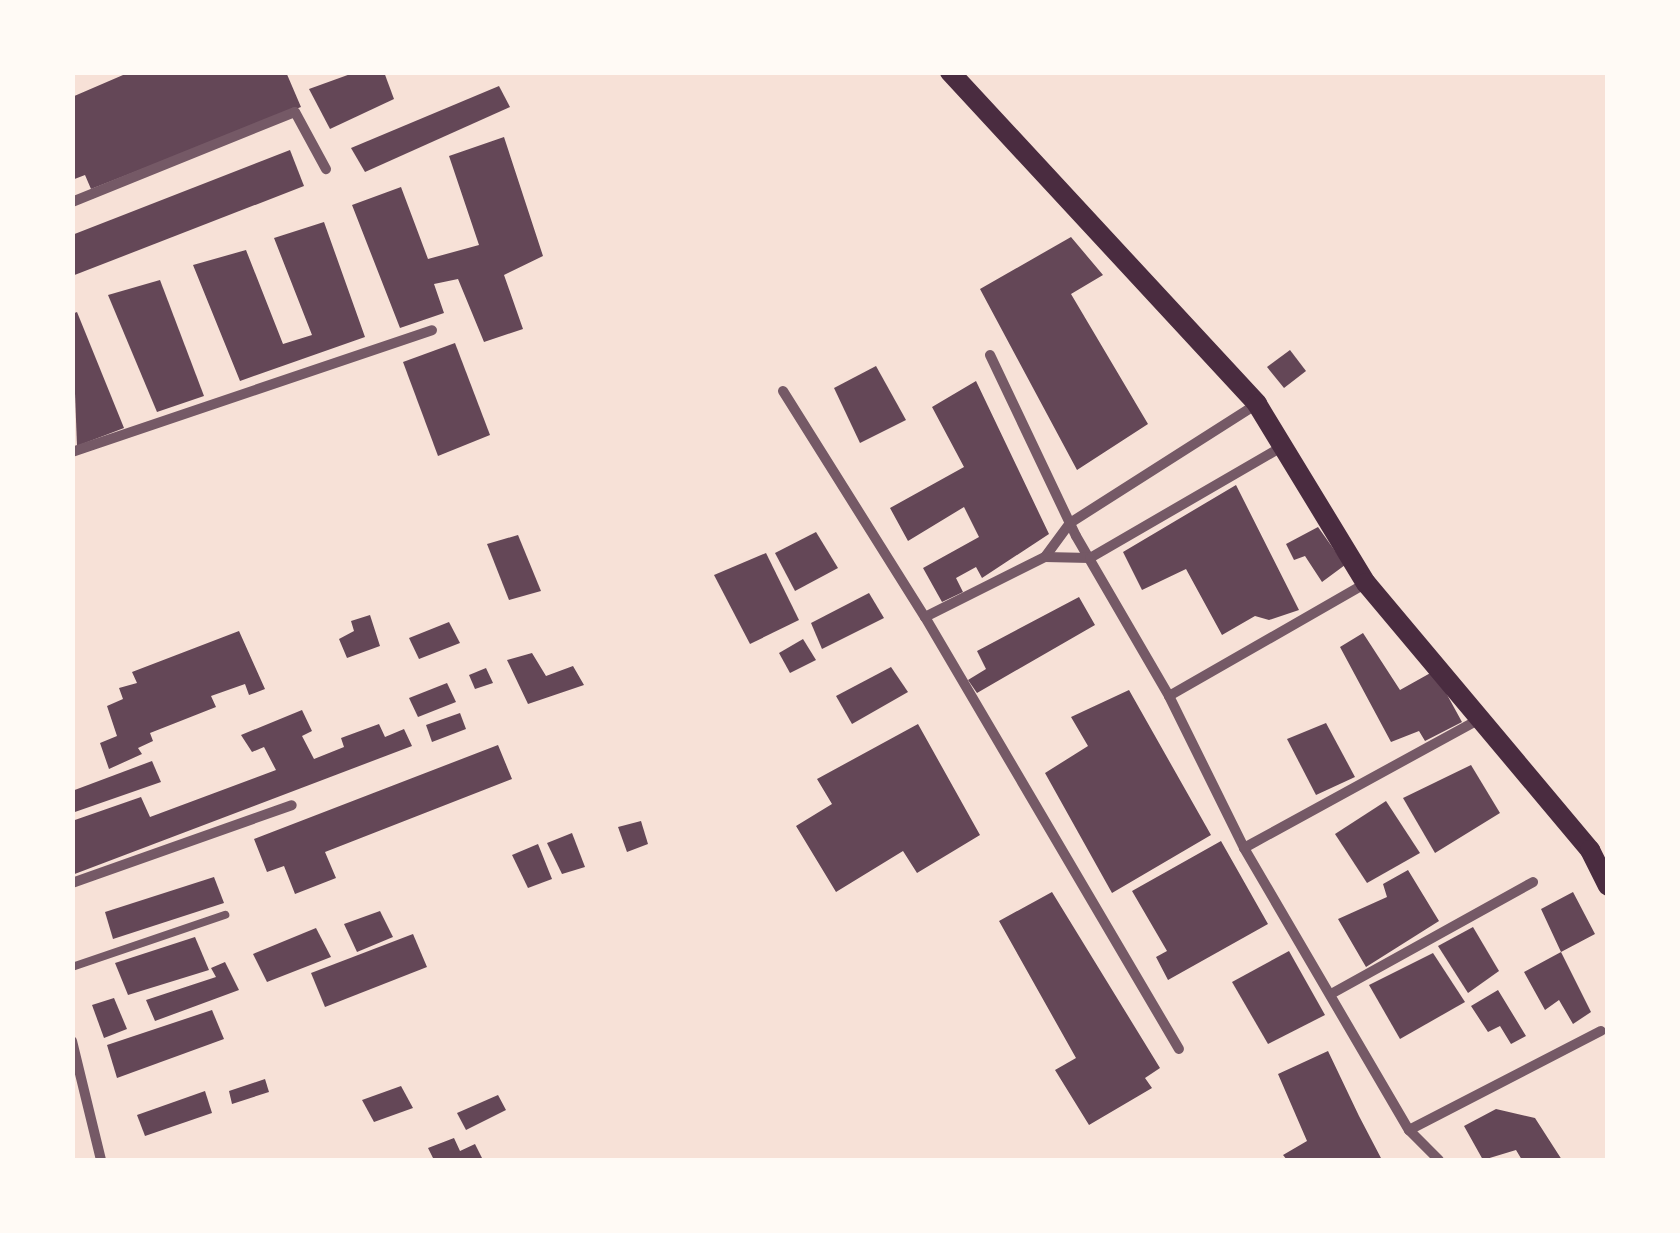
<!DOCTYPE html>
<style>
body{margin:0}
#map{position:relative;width:1680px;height:1233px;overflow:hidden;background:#f7e1d7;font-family:Jost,sans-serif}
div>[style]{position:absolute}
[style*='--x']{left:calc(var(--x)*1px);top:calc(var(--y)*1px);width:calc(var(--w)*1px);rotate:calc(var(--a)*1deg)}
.building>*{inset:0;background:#644757}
.service>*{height:8px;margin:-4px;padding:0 4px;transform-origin:4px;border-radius:4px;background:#755966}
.minor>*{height:10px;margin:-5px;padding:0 5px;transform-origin:5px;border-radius:5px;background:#755966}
.secondary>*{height:20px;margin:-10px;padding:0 10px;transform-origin:10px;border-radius:10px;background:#4a2c40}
span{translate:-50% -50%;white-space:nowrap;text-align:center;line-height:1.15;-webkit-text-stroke:10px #fffaf5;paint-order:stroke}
.frame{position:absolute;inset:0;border:75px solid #fffaf5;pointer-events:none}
</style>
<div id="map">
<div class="building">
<div style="clip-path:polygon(130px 72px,286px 72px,301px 107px,91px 189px,85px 175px,72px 180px,72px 97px)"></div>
<div style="clip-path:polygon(356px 72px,384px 72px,394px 99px,330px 129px,309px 89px)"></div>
<div style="clip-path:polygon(499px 86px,510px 107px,365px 172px,351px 148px)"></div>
<div style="clip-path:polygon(504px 137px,543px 256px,504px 275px,523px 329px,484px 342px,458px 279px,434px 284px,444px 313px,400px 328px,352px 205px,401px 187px,428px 259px,479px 245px,449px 156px)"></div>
<div style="clip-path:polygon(290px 150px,304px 186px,72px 276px,72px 235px)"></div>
<div style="clip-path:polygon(324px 222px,365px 337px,240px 381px,193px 265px,246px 250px,283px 344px,312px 335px,274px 238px)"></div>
<div style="clip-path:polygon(1071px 237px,1103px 275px,1071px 294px,1148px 424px,1077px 470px,980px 289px)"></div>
<div style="clip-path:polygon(160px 280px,204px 396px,157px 412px,108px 295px)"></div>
<div style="clip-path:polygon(77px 312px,124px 428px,77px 446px,72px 314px)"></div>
<div style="clip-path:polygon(455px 343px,490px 435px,438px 456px,403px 362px)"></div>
<div style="clip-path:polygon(1290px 350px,1306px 371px,1284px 388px,1267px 367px)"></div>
<div style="clip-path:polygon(876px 366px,906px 420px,860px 443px,834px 388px)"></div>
<div style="clip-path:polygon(976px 381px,1049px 534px,982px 578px,976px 567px,956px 578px,963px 592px,942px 602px,923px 568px,979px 537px,964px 507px,908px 541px,890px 508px,964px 467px,932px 407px)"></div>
<div style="clip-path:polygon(1236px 485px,1299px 610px,1269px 620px,1255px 616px,1222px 635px,1186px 569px,1142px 590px,1123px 552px)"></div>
<div style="clip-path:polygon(1318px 527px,1345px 565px,1322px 582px,1305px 556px,1294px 560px,1286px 544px)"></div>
<div style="clip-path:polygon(816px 532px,838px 568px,795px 591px,775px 553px)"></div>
<div style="clip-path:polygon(518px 535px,541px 591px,509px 600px,487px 544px)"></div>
<div style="clip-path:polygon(766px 553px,799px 620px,750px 644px,714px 575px)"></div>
<div style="clip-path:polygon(869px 593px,884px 618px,822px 649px,811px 623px)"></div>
<div style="clip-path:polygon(1079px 597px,1095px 625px,977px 693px,968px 680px,986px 669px,977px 651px)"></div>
<div style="clip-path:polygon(370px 615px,380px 646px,347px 658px,339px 639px,354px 631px,351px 621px)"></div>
<div style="clip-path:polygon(449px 622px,460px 643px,419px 659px,409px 638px)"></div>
<div style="clip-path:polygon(239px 631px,265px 689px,249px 695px,245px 684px,211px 696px,216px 707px,150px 733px,153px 741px,138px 748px,142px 754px,109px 769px,100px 743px,117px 736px,107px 706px,123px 699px,119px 688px,137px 683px,132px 672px)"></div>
<div style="clip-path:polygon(1363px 633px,1400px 690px,1434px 671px,1462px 722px,1425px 741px,1419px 731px,1391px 742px,1340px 647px)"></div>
<div style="clip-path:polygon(803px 639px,816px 660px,790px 673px,779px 653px)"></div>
<div style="clip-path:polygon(532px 653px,546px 676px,573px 666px,584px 685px,528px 704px,507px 660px)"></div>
<div style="clip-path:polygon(891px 667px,908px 692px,852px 724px,836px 696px)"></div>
<div style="clip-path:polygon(486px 668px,493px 683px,475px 689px,469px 675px)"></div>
<div style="clip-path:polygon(447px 683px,456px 702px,418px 717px,409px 698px)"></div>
<div style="clip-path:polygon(1129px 690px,1211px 835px,1112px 893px,1045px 773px,1088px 746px,1071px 717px)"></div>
<div style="clip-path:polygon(302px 710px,312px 731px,302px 736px,314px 759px,344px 747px,341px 738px,379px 724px,385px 737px,404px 729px,412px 746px,72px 875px,72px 821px,141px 797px,150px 817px,276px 770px,264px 747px,252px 752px,241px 735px)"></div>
<div style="clip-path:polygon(460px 713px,466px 729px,432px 742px,426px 725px)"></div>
<div style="clip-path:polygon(1326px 723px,1355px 777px,1316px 795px,1287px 739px)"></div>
<div style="clip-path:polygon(918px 724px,980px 835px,917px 873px,903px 851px,836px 892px,796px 826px,832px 804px,817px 779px)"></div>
<div style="clip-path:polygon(498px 745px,512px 779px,325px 852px,336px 878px,295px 894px,284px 866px,267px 872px,254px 839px)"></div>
<div style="clip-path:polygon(152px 761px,161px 782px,72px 813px,72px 791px)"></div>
<div style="clip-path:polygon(1471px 765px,1500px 813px,1435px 853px,1403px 798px)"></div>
<div style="clip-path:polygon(1386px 801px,1420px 853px,1367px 883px,1335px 834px)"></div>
<div style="clip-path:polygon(641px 821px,648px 844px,627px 852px,618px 827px)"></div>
<div style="clip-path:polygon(572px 833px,585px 867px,562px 874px,547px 843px)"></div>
<div style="clip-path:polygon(1221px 841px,1268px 924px,1168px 980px,1156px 957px,1167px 951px,1132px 891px)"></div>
<div style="clip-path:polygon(538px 844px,552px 879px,528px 888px,512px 855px)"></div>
<div style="clip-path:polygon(1408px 870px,1439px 921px,1366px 967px,1338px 919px,1387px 897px,1383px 884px)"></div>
<div style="clip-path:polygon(214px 877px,224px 903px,113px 939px,105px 912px)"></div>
<div style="clip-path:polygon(1052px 892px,1160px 1068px,1145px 1078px,1152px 1088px,1089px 1125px,1055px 1070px,1076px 1058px,999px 921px)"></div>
<div style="clip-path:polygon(1573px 892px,1595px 934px,1561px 952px,1591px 1012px,1573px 1024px,1559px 1000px,1545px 1010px,1524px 972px,1561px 952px,1541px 909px)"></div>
<div style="clip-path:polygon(380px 911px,393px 937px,357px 952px,344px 924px)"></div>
<div style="clip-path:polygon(1473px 927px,1499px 971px,1468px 993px,1438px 946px)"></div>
<div style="clip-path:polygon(316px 928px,331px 957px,267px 982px,253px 954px)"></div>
<div style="clip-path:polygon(413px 934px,427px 967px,325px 1007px,311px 973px)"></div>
<div style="clip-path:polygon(195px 937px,209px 970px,128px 995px,115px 963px)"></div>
<div style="clip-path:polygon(1289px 951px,1325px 1015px,1268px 1044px,1232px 982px)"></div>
<div style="clip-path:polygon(1433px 953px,1465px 1002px,1400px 1039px,1369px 985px)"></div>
<div style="clip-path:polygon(225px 962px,239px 990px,155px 1021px,146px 1000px,216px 977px,211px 968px)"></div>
<div style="clip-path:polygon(1498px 990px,1526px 1036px,1511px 1044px,1500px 1026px,1488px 1032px,1471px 1006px)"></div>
<div style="clip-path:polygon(114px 998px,127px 1029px,104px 1038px,92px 1005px)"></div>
<div style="clip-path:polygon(212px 1010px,224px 1039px,117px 1078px,107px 1045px)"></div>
<div style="clip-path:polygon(1328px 1051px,1359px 1116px,1382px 1160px,1287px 1160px,1283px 1155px,1307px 1141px,1278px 1074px)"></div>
<div style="clip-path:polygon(265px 1079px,269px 1092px,232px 1104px,229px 1091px)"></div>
<div style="clip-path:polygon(401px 1086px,413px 1108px,374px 1122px,362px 1100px)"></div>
<div style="clip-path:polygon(205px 1091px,212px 1113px,145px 1136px,137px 1115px)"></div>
<div style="clip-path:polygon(498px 1095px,506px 1110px,466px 1130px,457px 1113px)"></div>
<div style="clip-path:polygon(1496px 1109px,1535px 1118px,1562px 1160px,1522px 1160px,1516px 1150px,1483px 1160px,1464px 1126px)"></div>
<div style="clip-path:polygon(454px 1138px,460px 1151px,475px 1144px,483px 1160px,434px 1160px,428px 1148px)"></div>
</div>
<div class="service">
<div style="--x:72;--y:967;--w:162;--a:-18.8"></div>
</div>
<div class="minor">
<div style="--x:72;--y:202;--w:240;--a:-22"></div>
<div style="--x:295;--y:112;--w:65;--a:61.5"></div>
<div style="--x:990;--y:355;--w:200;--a:64.6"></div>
<div style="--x:1076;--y:536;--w:185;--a:59.8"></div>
<div style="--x:1169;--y:696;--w:169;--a:63.7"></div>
<div style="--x:1244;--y:848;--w:327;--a:59.7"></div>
<div style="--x:1409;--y:1130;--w:42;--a:45"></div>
<div style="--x:783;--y:391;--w:267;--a:57.9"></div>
<div style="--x:925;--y:617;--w:501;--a:59.55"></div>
<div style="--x:72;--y:452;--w:380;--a:-18.7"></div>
<div style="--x:1045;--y:557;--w:42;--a:-53.7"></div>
<div style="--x:1070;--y:523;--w:222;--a:-32.5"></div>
<div style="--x:925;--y:617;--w:134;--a:-26.6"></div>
<div style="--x:1045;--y:557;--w:45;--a:1.3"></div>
<div style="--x:1090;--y:558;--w:223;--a:-30.1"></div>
<div style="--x:1169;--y:696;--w:227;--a:-29.8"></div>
<div style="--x:1244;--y:848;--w:269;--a:-28.7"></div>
<div style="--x:72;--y:883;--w:233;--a:-19.5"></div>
<div style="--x:1331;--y:994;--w:231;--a:-29"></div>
<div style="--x:72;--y:1041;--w:122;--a:76.3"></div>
<div style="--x:1409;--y:1130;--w:216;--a:-27.3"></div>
</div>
<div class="secondary">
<div style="--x:950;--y:72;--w:452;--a:47.2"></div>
<div style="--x:1257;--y:404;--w:210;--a:58.7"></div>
<div style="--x:1366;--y:583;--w:349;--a:50"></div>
<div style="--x:1590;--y:850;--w:40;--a:63.4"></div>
</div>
<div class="frame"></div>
</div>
